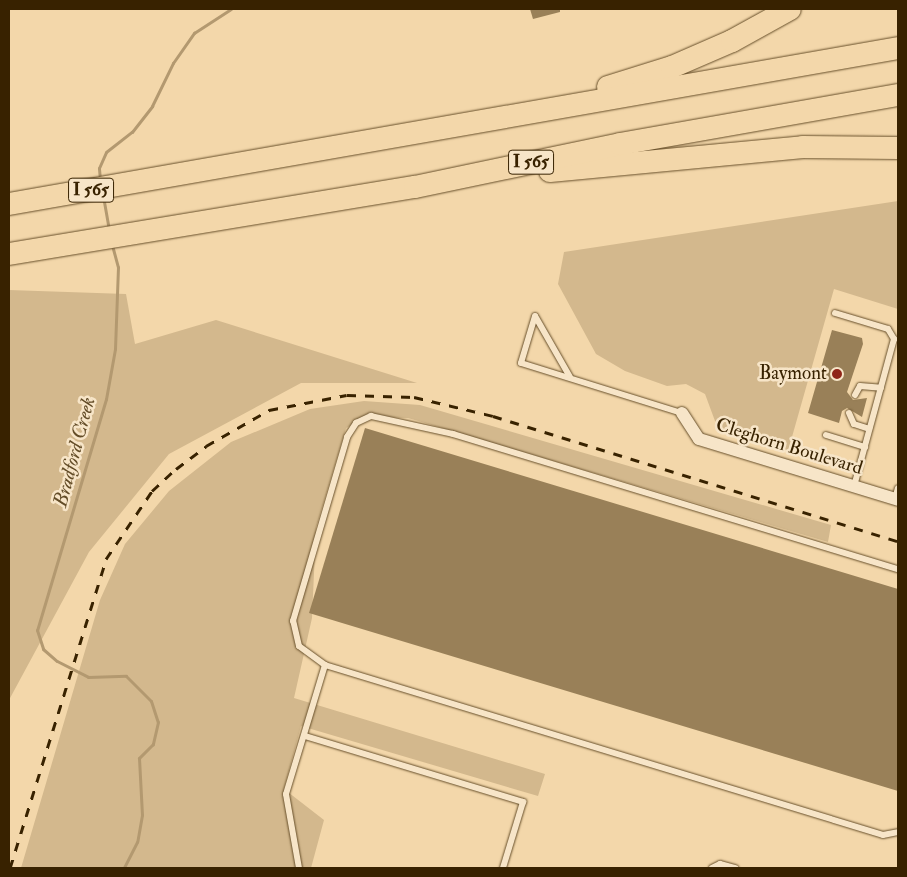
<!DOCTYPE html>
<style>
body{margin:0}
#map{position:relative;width:907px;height:877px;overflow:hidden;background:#f3d7aa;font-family:"IM FELL Double Pica",serif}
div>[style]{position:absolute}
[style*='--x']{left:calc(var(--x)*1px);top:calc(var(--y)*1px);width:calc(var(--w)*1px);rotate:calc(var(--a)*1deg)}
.green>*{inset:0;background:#d3b88d}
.stream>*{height:3px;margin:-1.5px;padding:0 1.5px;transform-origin:1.5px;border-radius:1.5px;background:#b39970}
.building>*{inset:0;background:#998058}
.roads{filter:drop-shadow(0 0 1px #674f2a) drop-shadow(0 0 1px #674f2a)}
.service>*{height:6px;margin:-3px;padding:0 3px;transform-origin:3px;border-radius:3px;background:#f7e5c8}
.minor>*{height:12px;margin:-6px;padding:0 6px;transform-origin:6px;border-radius:6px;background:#f7e5c8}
.motorway>*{height:22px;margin:-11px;padding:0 11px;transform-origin:11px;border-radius:11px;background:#f3d7aa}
.rail>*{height:3px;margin-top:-1.5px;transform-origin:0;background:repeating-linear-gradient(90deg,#382200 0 9px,transparent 0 18px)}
.dots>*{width:14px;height:14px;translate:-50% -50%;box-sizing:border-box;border:2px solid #f7e5c8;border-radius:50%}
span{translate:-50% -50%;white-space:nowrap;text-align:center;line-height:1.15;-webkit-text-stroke:5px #f7e5c8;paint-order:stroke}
.shield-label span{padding:1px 4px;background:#f7e5c8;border:1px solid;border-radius:4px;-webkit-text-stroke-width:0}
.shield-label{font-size:18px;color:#382200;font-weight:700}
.poi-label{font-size:19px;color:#382200}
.right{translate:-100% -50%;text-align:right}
.street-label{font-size:19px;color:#382200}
.water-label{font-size:20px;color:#634c27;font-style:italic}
.frame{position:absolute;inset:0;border:10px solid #382200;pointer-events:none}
</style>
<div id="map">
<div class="green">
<div style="clip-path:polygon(898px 201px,898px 309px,834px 289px,788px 451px,725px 430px,715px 421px,705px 394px,686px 384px,667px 386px,625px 371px,596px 354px,558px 284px,564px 252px)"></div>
<div style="clip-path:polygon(9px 290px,126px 294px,135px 344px,216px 320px,417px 383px,301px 383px,169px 454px,89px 552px,9px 700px)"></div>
<div style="clip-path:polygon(364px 401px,420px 405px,831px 525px,828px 542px,408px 418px,367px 417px,346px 428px,316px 528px,312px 618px,294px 698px,545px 774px,538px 796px,301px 726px,284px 789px,324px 820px,311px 868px,21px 868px,100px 600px,125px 544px,169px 491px,231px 442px,310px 409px)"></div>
</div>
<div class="stream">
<div style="--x:100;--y:180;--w:12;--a:-95"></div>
<div style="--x:99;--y:168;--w:17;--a:-66"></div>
<div style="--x:106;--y:152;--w:33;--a:-38"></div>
<div style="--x:132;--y:132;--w:33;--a:-52"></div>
<div style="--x:152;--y:106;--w:48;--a:-64"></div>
<div style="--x:173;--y:63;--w:37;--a:-55"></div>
<div style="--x:194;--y:33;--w:44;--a:-33"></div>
<div style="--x:103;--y:196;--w:34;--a:80"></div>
<div style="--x:112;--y:245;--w:23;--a:75"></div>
<div style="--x:118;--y:267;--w:82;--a:92.1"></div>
<div style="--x:115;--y:349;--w:51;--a:100.2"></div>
<div style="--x:106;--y:399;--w:241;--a:106.6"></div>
<div style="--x:37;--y:630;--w:20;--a:72"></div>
<div style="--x:43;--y:649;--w:18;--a:41"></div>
<div style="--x:57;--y:661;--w:35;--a:27"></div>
<div style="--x:88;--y:677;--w:38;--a:-2"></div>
<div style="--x:126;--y:676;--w:35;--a:45"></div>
<div style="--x:151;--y:701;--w:22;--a:72"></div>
<div style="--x:158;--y:722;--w:23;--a:103"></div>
<div style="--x:153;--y:744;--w:20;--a:135"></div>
<div style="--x:139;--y:758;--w:57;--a:87"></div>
<div style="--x:142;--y:815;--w:27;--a:100"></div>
<div style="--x:137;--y:842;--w:29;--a:117"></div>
</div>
<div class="building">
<div style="clip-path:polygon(530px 9px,560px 9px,560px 12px,533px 19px)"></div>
<div style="clip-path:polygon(832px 330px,862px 338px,863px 344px,847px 392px,853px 400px,867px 398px,862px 417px,847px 408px,842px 411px,839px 423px,808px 413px)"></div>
<div style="clip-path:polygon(365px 428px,898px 589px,898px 791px,309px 613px)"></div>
</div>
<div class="roads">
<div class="service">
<div style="--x:835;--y:313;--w:55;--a:16.8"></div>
<div style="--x:888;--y:329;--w:12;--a:59"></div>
<div style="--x:894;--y:339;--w:152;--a:105.2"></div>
<div style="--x:570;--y:377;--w:70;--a:-119.8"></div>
<div style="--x:535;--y:316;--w:49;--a:106.6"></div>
<div style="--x:521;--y:363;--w:169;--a:17.3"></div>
<div style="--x:855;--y:395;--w:10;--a:-61"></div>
<div style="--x:860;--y:386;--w:21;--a:5"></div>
<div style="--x:849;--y:413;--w:12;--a:66"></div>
<div style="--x:854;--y:424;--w:16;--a:18"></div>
<div style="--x:826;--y:435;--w:41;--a:17.1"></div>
<div style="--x:895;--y:499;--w:11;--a:-75"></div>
<div style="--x:325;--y:665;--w:32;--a:-144"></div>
<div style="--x:299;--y:646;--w:26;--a:-103"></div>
<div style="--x:293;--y:621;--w:192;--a:-73.6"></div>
<div style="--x:347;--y:437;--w:17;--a:-57"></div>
<div style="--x:356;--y:423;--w:17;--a:-25"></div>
<div style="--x:371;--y:416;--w:84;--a:12.4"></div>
<div style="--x:453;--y:434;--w:465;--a:16.9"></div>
<div style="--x:305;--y:736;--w:228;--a:16.8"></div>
<div style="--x:523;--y:802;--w:69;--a:106.9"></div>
<div style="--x:299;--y:868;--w:75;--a:-100"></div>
<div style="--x:286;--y:794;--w:135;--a:-73.2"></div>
<div style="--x:325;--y:665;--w:583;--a:16.94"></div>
<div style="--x:883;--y:835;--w:15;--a:-11"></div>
<div style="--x:712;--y:868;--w:9;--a:-27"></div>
<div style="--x:720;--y:864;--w:16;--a:15"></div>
</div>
<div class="minor">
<div style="--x:682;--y:413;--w:31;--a:57"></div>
<div style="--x:699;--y:439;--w:208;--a:17"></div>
</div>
<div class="motorway">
<div style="--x:608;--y:87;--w:67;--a:-17.4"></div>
<div style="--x:672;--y:67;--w:65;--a:-23.4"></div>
<div style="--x:732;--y:41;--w:66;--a:-28.9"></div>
<div style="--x:550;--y:171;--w:254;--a:-5.4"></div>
<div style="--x:803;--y:147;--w:95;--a:0.6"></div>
<div style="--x:9;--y:204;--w:903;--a:-9.95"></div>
<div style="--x:9;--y:254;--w:411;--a:-9.4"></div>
<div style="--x:415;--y:187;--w:209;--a:-11.8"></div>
<div style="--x:620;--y:144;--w:282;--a:-10"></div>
</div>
</div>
<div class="rail">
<div style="--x:10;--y:868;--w:324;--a:-72.7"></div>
<div style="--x:106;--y:559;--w:82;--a:-55.9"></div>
<div style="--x:152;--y:491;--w:33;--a:-43"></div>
<div style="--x:176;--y:469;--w:38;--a:-37"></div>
<div style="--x:206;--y:446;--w:73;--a:-29.7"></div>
<div style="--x:269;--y:410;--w:79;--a:-10.9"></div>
<div style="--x:347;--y:395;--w:67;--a:1.7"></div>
<div style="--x:414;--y:397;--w:81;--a:13.5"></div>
<div style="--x:493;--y:416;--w:424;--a:17.2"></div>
</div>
<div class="dots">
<div style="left:837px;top:374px;background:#8f2418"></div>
</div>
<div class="shield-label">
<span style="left:531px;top:162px">I 565</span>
<span style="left:91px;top:190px">I 565</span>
</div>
<div class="poi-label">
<span class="right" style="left:827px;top:374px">Baymont</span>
</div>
<div class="street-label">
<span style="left:789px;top:447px;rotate:17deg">Cleghorn Boulevard</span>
</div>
<div class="water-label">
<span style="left:74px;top:452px;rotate:-75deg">Bradford Creek</span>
</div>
<div class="frame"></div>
</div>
